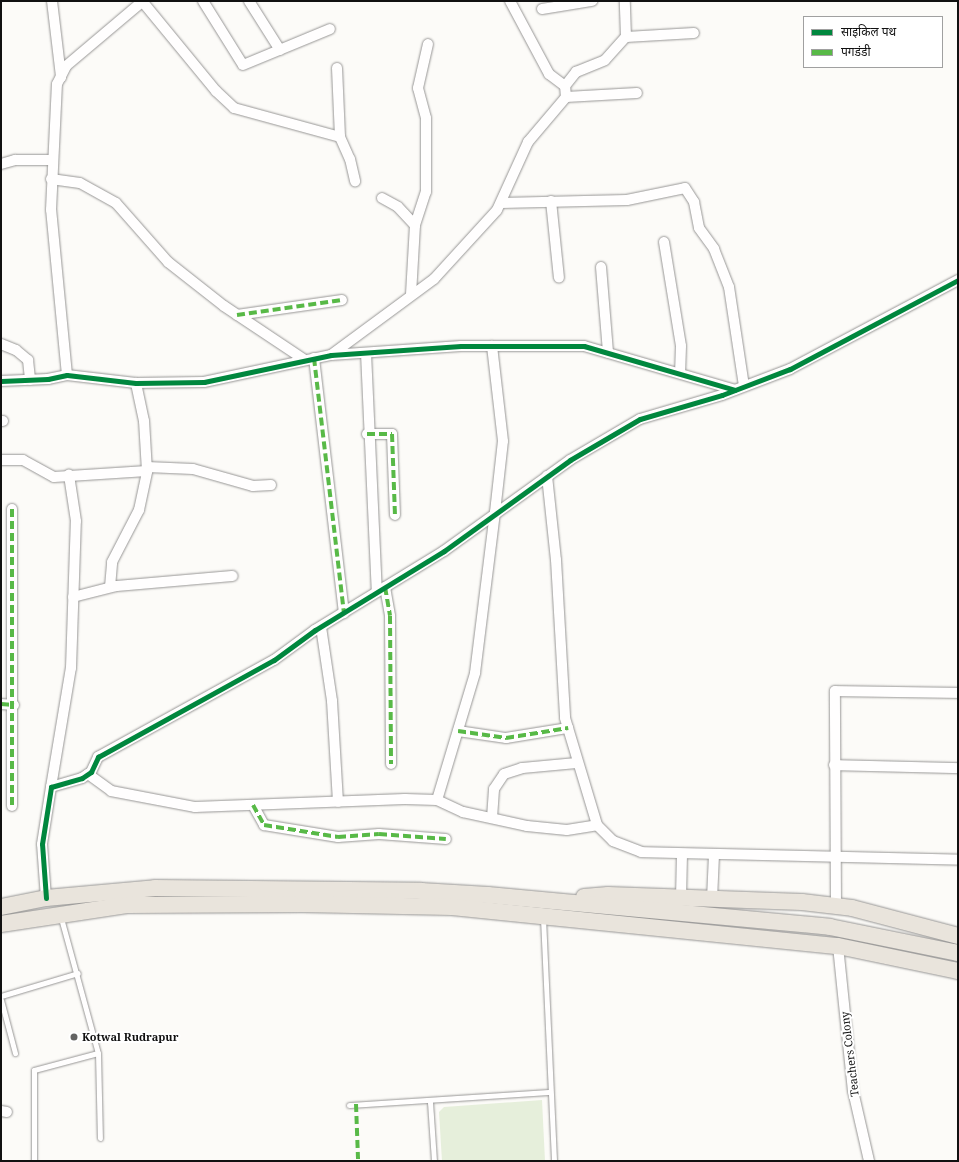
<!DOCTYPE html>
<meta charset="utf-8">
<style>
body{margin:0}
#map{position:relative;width:959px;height:1162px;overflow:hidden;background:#fcfbf8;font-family:"Noto Serif","Noto Sans Devanagari",serif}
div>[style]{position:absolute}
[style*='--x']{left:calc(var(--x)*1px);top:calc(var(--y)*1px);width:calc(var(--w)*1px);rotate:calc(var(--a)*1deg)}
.green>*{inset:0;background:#e6efdb}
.roads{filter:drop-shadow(0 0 1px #979695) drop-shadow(0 0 1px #979695)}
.service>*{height:5px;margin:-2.5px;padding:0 2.5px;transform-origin:2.5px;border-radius:2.5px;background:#fffefe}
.minor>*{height:10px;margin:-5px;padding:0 5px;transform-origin:5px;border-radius:5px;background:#fffefe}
.trunk>*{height:16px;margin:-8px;padding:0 8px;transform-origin:8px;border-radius:8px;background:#e9e4dc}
.quiet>*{height:4px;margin-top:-2px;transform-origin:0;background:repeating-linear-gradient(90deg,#58b947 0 8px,transparent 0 12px)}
.cycleway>*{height:5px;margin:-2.5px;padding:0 2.5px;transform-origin:2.5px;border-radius:2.5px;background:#00873e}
.dots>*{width:11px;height:11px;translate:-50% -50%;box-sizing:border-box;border:2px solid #fff;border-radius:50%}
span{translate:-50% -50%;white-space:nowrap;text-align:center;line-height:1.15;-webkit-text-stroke:4px #fff;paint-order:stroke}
.poi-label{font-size:11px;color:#111;font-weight:700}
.left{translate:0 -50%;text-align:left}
.street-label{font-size:11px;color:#111}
.frame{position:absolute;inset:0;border:2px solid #111;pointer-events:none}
.legend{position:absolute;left:803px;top:16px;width:140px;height:52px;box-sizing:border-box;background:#fff;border:1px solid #a0a0a0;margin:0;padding:5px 7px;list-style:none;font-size:12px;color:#111}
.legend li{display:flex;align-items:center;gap:8px;height:20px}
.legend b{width:20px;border:1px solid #a0a0a0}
</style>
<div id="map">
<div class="green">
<div style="clip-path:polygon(542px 1100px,545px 1161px,442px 1161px,439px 1112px,444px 1107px)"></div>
</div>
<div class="roads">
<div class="service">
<div style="--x:61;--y:918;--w:140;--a:74.7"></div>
<div style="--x:98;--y:1053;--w:85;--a:88.7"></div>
<div style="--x:543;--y:918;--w:243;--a:87.4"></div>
<div style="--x:1;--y:996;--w:80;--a:-16.6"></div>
<div style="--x:1;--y:1000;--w:55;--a:75.2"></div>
<div style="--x:430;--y:1102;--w:59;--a:86.1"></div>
<div style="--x:349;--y:1105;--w:201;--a:-3.7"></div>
<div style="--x:34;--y:1161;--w:91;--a:-90"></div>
<div style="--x:34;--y:1070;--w:66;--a:-14.9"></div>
</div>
<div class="minor">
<div style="--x:52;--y:1;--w:77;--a:83.2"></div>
<div style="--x:142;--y:1;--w:117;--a:50.6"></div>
<div style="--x:216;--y:91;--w:25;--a:43"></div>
<div style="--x:234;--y:108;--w:110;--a:15.3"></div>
<div style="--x:203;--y:1;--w:75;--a:58"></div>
<div style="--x:243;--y:65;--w:94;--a:-22.5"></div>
<div style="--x:249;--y:1;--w:58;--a:57.7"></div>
<div style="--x:510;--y:1;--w:83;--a:61.9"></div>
<div style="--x:549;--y:74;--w:20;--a:37"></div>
<div style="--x:542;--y:9;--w:51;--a:-9.1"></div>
<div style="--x:626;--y:37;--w:68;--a:-3.4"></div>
<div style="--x:337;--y:68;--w:69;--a:87.5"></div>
<div style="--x:340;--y:137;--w:24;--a:66"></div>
<div style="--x:350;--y:159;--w:23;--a:77"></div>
<div style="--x:566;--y:97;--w:71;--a:-3.2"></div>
<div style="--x:1;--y:164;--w:15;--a:-16"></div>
<div style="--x:15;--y:160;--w:36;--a:0"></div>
<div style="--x:51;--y:179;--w:29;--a:8"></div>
<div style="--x:80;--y:183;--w:41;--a:29.1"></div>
<div style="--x:116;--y:203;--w:79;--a:48.6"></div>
<div style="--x:168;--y:262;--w:71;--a:38.2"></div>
<div style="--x:224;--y:306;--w:97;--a:33.7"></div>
<div style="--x:382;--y:198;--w:18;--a:29"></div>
<div style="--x:398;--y:207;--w:25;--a:47"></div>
<div style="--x:415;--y:225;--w:70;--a:93.3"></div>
<div style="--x:551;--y:201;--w:77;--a:84.1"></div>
<div style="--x:501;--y:203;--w:126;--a:-1.4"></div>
<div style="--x:627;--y:200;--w:59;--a:-11.7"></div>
<div style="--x:685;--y:188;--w:17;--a:57"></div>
<div style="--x:694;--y:202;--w:26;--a:79"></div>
<div style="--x:699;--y:228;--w:26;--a:54"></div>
<div style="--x:714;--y:249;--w:41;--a:68.5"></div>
<div style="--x:729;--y:287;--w:100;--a:81.4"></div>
<div style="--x:415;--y:225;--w:35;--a:-72"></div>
<div style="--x:426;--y:192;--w:74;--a:-90"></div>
<div style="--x:426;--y:118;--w:31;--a:-105"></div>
<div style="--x:418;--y:88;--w:45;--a:-77.2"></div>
<div style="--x:664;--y:242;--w:105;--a:80.7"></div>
<div style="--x:681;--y:346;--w:27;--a:92"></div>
<div style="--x:601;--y:267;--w:86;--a:85.3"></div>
<div style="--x:237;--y:315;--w:106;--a:-8.1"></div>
<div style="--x:1;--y:344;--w:16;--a:22"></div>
<div style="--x:16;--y:350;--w:16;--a:40"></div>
<div style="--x:28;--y:360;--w:20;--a:84"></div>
<div style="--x:366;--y:353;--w:239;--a:87.4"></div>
<div style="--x:331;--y:355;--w:128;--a:-36.4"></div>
<div style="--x:434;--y:279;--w:93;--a:-47.6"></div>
<div style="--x:497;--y:210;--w:75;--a:-65.5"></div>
<div style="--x:528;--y:142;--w:59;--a:-49.8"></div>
<div style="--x:566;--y:97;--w:11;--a:-95"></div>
<div style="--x:565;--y:86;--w:18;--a:-52"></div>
<div style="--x:576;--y:72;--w:31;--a:-22"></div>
<div style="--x:605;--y:60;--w:31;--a:-48"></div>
<div style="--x:626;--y:37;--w:36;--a:-92"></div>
<div style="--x:314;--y:358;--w:257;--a:83.3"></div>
<div style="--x:67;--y:375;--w:166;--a:-95.5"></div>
<div style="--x:51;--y:210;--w:126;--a:-87.3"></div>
<div style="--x:57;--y:84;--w:20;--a:-63"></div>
<div style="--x:66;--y:66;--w:101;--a:-40.2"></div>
<div style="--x:1;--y:381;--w:47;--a:-2.4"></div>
<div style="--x:48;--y:379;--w:19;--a:-12"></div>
<div style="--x:67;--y:375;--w:69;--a:6.6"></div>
<div style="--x:136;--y:383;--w:68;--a:-0.8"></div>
<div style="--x:204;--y:382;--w:130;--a:-12"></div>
<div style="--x:331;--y:355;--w:130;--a:-4"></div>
<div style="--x:461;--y:346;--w:123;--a:0"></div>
<div style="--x:584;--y:346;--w:157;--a:16.2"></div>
<div style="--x:1;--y:421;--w:2;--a:0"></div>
<div style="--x:367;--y:434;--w:25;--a:0"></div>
<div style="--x:392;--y:434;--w:81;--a:87.9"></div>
<div style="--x:1;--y:460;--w:22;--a:0"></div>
<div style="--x:23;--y:460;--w:35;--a:29"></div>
<div style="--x:54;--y:477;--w:93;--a:-3.7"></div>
<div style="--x:147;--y:467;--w:46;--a:2.5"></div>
<div style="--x:193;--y:469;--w:62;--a:15.8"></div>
<div style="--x:253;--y:486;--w:18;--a:-3"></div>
<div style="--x:547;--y:476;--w:84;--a:83.9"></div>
<div style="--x:556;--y:560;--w:158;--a:86.7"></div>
<div style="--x:565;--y:718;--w:112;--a:73.3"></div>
<div style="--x:597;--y:825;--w:23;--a:45"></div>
<div style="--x:613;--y:841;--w:30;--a:21"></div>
<div style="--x:641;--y:852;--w:317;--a:1.4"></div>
<div style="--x:12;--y:509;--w:297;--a:90"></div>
<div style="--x:110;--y:587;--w:25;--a:-85"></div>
<div style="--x:112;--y:562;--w:59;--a:-62.6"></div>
<div style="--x:139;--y:510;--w:40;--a:-78"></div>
<div style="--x:147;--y:471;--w:50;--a:-93.4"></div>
<div style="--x:144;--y:421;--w:39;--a:-102"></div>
<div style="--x:385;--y:587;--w:29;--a:80"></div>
<div style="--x:390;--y:616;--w:148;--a:89.6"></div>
<div style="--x:73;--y:597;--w:44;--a:-14.3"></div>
<div style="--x:116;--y:586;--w:117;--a:-4.9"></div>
<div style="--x:321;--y:627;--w:75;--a:81.5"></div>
<div style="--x:332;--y:701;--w:101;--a:86.6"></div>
<div style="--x:1;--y:704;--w:13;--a:4"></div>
<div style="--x:458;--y:731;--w:49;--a:8.3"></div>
<div style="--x:506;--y:738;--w:63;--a:-9.2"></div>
<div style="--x:834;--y:765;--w:124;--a:1.4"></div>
<div style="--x:88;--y:774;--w:29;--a:36"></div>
<div style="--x:111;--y:791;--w:86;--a:10.8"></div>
<div style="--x:195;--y:807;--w:210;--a:-2.2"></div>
<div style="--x:405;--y:799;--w:32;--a:2"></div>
<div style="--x:437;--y:800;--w:29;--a:25"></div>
<div style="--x:463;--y:812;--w:66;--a:12.3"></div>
<div style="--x:527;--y:826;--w:40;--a:5.7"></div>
<div style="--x:567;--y:830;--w:30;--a:-9"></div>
<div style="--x:51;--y:787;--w:121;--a:-80.5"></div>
<div style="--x:71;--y:668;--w:147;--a:-88.1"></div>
<div style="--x:76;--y:521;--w:47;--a:-98.7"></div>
<div style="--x:437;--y:800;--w:133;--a:-73.3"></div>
<div style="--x:475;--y:673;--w:162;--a:-82.9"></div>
<div style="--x:495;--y:512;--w:71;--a:-83.6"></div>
<div style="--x:503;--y:441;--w:96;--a:-96.6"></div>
<div style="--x:253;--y:805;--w:23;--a:61"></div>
<div style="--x:264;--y:825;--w:75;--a:9.2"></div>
<div style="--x:338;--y:837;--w:41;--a:-4.2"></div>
<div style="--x:379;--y:834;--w:67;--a:4.3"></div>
<div style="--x:492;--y:818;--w:29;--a:-86"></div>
<div style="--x:494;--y:789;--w:18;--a:-56"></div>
<div style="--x:504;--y:774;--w:19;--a:-18"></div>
<div style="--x:522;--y:768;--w:55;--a:-5.2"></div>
<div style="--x:46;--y:898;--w:54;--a:-94.2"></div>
<div style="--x:42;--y:844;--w:58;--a:-81"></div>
<div style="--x:51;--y:787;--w:32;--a:-16"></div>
<div style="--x:82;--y:778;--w:11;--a:-34"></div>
<div style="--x:91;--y:772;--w:17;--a:-65"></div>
<div style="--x:98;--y:757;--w:201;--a:-28.9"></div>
<div style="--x:274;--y:660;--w:51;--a:-36.2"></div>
<div style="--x:315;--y:630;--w:151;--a:-31.5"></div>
<div style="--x:444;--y:551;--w:155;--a:-35.8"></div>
<div style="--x:570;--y:460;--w:81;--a:-30.4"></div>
<div style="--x:640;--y:419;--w:85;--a:-16.3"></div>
<div style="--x:722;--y:395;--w:73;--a:-20.9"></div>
<div style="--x:790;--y:369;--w:190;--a:-27.9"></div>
<div style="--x:681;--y:898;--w:44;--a:-88.7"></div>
<div style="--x:712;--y:899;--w:44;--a:-87.4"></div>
<div style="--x:836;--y:906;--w:215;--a:-90.3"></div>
<div style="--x:835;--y:691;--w:123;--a:0.9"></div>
<div style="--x:838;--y:946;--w:146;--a:84.1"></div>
<div style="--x:853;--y:1091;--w:72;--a:77.1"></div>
<div style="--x:1;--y:1111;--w:6;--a:9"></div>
</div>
<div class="trunk">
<div style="--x:584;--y:897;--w:24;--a:-5"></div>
<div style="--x:608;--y:895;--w:194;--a:2.1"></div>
<div style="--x:802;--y:902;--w:50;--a:6.8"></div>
<div style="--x:852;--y:908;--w:110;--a:14.8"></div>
<div style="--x:1;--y:907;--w:46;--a:-11.3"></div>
<div style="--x:46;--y:898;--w:109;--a:-5.2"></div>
<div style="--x:155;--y:888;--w:266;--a:0.6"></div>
<div style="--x:421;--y:891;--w:67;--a:3.4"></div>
<div style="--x:488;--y:895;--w:343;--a:5.3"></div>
<div style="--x:830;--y:927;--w:131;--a:11.5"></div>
<div style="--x:1;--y:924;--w:127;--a:-8.6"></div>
<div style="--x:127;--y:905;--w:176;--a:-0.3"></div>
<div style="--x:303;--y:904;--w:149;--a:1.2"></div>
<div style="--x:452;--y:907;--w:388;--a:5.8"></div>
<div style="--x:838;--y:946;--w:123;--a:11.8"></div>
</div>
</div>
<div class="quiet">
<div style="--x:237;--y:315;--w:106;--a:-8.1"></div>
<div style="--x:314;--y:358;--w:257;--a:83.3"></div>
<div style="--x:367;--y:434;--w:25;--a:0"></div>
<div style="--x:392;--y:434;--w:81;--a:87.9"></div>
<div style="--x:12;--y:509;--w:297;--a:90"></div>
<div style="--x:385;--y:587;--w:29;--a:80"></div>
<div style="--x:390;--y:616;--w:148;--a:89.6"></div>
<div style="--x:1;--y:704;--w:13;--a:4"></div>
<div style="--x:458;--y:731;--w:49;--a:8.3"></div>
<div style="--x:506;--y:738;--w:63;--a:-9.2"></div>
<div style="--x:253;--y:805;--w:23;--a:61"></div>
<div style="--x:264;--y:825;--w:75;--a:9.2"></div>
<div style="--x:338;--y:837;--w:41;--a:-4.2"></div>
<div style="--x:379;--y:834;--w:67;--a:4.3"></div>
<div style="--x:356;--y:1104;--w:55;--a:87.9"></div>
</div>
<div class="cycleway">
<div style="--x:1;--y:381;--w:47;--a:-2.4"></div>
<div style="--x:48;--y:379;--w:19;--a:-12"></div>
<div style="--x:67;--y:375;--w:69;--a:6.6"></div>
<div style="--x:136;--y:383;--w:68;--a:-0.8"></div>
<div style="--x:204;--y:382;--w:130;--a:-12"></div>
<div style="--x:331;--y:355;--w:130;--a:-4"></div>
<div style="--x:461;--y:346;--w:123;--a:0"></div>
<div style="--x:584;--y:346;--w:157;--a:16.2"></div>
<div style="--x:46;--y:898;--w:54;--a:-94.2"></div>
<div style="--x:42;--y:844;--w:58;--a:-81"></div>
<div style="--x:51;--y:787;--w:32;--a:-16"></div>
<div style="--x:82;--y:778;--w:11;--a:-34"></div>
<div style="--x:91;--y:772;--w:17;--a:-65"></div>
<div style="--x:98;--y:757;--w:201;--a:-28.9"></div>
<div style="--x:274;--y:660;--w:51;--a:-36.2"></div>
<div style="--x:315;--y:630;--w:151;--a:-31.5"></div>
<div style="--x:444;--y:551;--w:155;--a:-35.8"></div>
<div style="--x:570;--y:460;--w:81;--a:-30.4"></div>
<div style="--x:640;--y:419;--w:85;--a:-16.3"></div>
<div style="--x:722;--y:395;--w:73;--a:-20.9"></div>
<div style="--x:790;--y:369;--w:190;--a:-27.9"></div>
</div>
<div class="dots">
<div style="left:74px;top:1037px;background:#636362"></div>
</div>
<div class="poi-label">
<span class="left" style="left:82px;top:1037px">Kotwal Rudrapur</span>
</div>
<div class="street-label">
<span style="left:850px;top:1054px;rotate:-97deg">Teachers Colony</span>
</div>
<div class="frame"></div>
<ul class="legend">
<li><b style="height:5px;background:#00873e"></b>साइकिल पथ</li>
<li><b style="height:5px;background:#58b947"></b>पगडंडी</li>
</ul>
</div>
